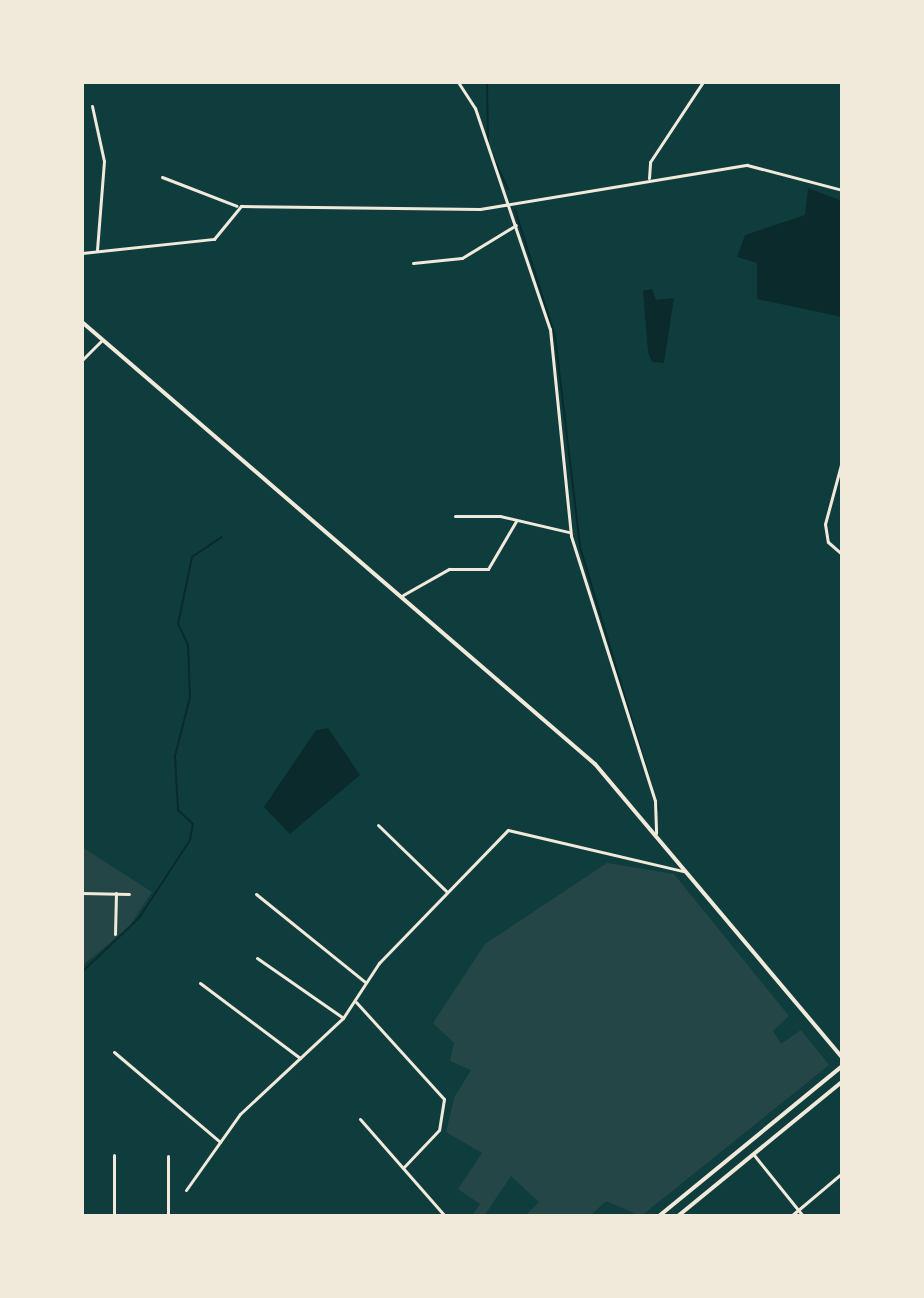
<!DOCTYPE html>
<style>
body{margin:0}
#map{position:relative;width:924px;height:1298px;overflow:hidden;background:#0f3d3e;font-family:"Noto Sans",sans-serif}
div>[style]{position:absolute}
[style*='--x']{left:calc(var(--x)*1px);top:calc(var(--y)*1px);width:calc(var(--w)*1px);rotate:calc(var(--a)*1deg)}
.green>*{inset:0;background:#244646}
.water>*{inset:0;background:#0a2a2b}
.stream>*{height:2px;margin:-1px;padding:0 1px;transform-origin:1px;border-radius:1px;background:#0a2a2b}
.minor>*{height:3px;margin:-1.5px;padding:0 1.5px;transform-origin:1.5px;border-radius:1.5px;background:#f1e9da}
.secondary>*{height:4px;margin:-2px;padding:0 2px;transform-origin:2px;border-radius:2px;background:#f1e9da}
.primary>*{height:4px;margin:-2px;padding:0 2px;transform-origin:2px;border-radius:2px;background:#f1e9da}
span{translate:-50% -50%;white-space:nowrap;text-align:center;line-height:1.15;-webkit-text-stroke:6px #f1e9da;paint-order:stroke}
.frame{position:absolute;inset:0;border:84px solid #f1e9da;pointer-events:none}
</style>
<div id="map">
<div class="green">
<div style="clip-path:polygon(82px 847px,152px 892px,129px 927px,82px 966px)"></div>
<div style="clip-path:polygon(607px 863px,674px 874px,789px 1016px,773px 1031px,781px 1044px,801px 1030px,829px 1065px,641px 1216px,606px 1201px,590px 1216px,525px 1216px,539px 1202px,511px 1176px,484px 1216px,472px 1216px,480px 1204px,458px 1189px,482px 1153px,446px 1132px,454px 1098px,471px 1070px,450px 1061px,454px 1043px,433px 1023px,485px 944px)"></div>
</div>
<div class="water">
<div style="clip-path:polygon(808px 188px,842px 201px,842px 317px,757px 299px,757px 263px,737px 257px,745px 235px,805px 215px)"></div>
<div style="clip-path:polygon(652px 289px,656px 300px,674px 298px,664px 363px,652px 362px,648px 352px,643px 291px)"></div>
<div style="clip-path:polygon(328px 728px,360px 775px,290px 834px,264px 807px,316px 730px)"></div>
</div>
<div class="stream">
<div style="--x:487;--y:82;--w:59;--a:89"></div>
<div style="--x:492;--y:155;--w:38;--a:65"></div>
<div style="--x:515;--y:210;--w:132;--a:72.4"></div>
<div style="--x:555;--y:336;--w:212;--a:83.2"></div>
<div style="--x:580;--y:547;--w:251;--a:73.3"></div>
<div style="--x:656;--y:801;--w:10;--a:73"></div>
<div style="--x:82;--y:972;--w:79;--a:-43.5"></div>
<div style="--x:139;--y:918;--w:93;--a:-56.8"></div>
<div style="--x:190;--y:840;--w:16;--a:-79"></div>
<div style="--x:193;--y:824;--w:21;--a:-137"></div>
<div style="--x:178;--y:810;--w:54;--a:-93.2"></div>
<div style="--x:175;--y:756;--w:61;--a:-75.7"></div>
<div style="--x:190;--y:697;--w:52;--a:-92.2"></div>
<div style="--x:188;--y:645;--w:23;--a:-115"></div>
<div style="--x:178;--y:624;--w:68;--a:-78.2"></div>
<div style="--x:192;--y:557;--w:36;--a:-34"></div>
<div style="--x:82;--y:991;--w:22;--a:90"></div>
</div>
<div class="minor">
<div style="--x:458;--y:82;--w:31;--a:57"></div>
<div style="--x:475;--y:108;--w:233;--a:71.3"></div>
<div style="--x:550;--y:329;--w:208;--a:84.2"></div>
<div style="--x:571;--y:536;--w:278;--a:72.4"></div>
<div style="--x:655;--y:801;--w:32;--a:88"></div>
<div style="--x:92;--y:106;--w:56;--a:77.7"></div>
<div style="--x:104;--y:161;--w:89;--a:94.5"></div>
<div style="--x:162;--y:177;--w:80;--a:21.1"></div>
<div style="--x:649;--y:178;--w:16;--a:-86"></div>
<div style="--x:650;--y:162;--w:96;--a:-56.5"></div>
<div style="--x:82;--y:253;--w:133;--a:-6.1"></div>
<div style="--x:214;--y:239;--w:43;--a:-50.7"></div>
<div style="--x:241;--y:206;--w:239;--a:0.7"></div>
<div style="--x:480;--y:209;--w:271;--a:-9.4"></div>
<div style="--x:747;--y:165;--w:98;--a:14.7"></div>
<div style="--x:413;--y:263;--w:49;--a:-5.8"></div>
<div style="--x:462;--y:258;--w:63;--a:-31.4"></div>
<div style="--x:82;--y:360;--w:28;--a:-45"></div>
<div style="--x:842;--y:461;--w:65;--a:105.1"></div>
<div style="--x:825;--y:524;--w:18;--a:81"></div>
<div style="--x:828;--y:542;--w:18;--a:41"></div>
<div style="--x:455;--y:516;--w:45;--a:0"></div>
<div style="--x:500;--y:516;--w:71;--a:13.1"></div>
<div style="--x:403;--y:595;--w:53;--a:-29.5"></div>
<div style="--x:449;--y:569;--w:39;--a:0"></div>
<div style="--x:488;--y:569;--w:56;--a:-59.7"></div>
<div style="--x:378;--y:825;--w:95;--a:44.1"></div>
<div style="--x:82;--y:893;--w:47;--a:1.2"></div>
<div style="--x:256;--y:894;--w:140;--a:38.9"></div>
<div style="--x:115;--y:934;--w:41;--a:-88.6"></div>
<div style="--x:257;--y:958;--w:103;--a:34.8"></div>
<div style="--x:200;--y:983;--w:125;--a:36.9"></div>
<div style="--x:356;--y:1002;--w:131;--a:47.8"></div>
<div style="--x:444;--y:1099;--w:31;--a:99"></div>
<div style="--x:439;--y:1130;--w:52;--a:133.5"></div>
<div style="--x:114;--y:1052;--w:139;--a:40.3"></div>
<div style="--x:360;--y:1119;--w:129;--a:48.8"></div>
<div style="--x:114;--y:1155;--w:61;--a:90"></div>
<div style="--x:754;--y:1155;--w:78;--a:51.2"></div>
<div style="--x:186;--y:1190;--w:93;--a:-54.6"></div>
<div style="--x:240;--y:1114;--w:141;--a:-43"></div>
<div style="--x:343;--y:1018;--w:66;--a:-56.8"></div>
<div style="--x:379;--y:963;--w:185;--a:-45.9"></div>
<div style="--x:508;--y:830;--w:180;--a:13.2"></div>
<div style="--x:168;--y:1216;--w:60;--a:-90"></div>
<div style="--x:791;--y:1216;--w:67;--a:-40.1"></div>
</div>
<div class="secondary">
<div style="--x:82;--y:322;--w:677;--a:40.75"></div>
<div style="--x:595;--y:764;--w:383;--a:49.9"></div>
</div>
<div class="primary">
<div style="--x:659;--y:1216;--w:237;--a:-39.3"></div>
<div style="--x:678;--y:1216;--w:212;--a:-39.3"></div>
</div>
<div class="frame"></div>
</div>
